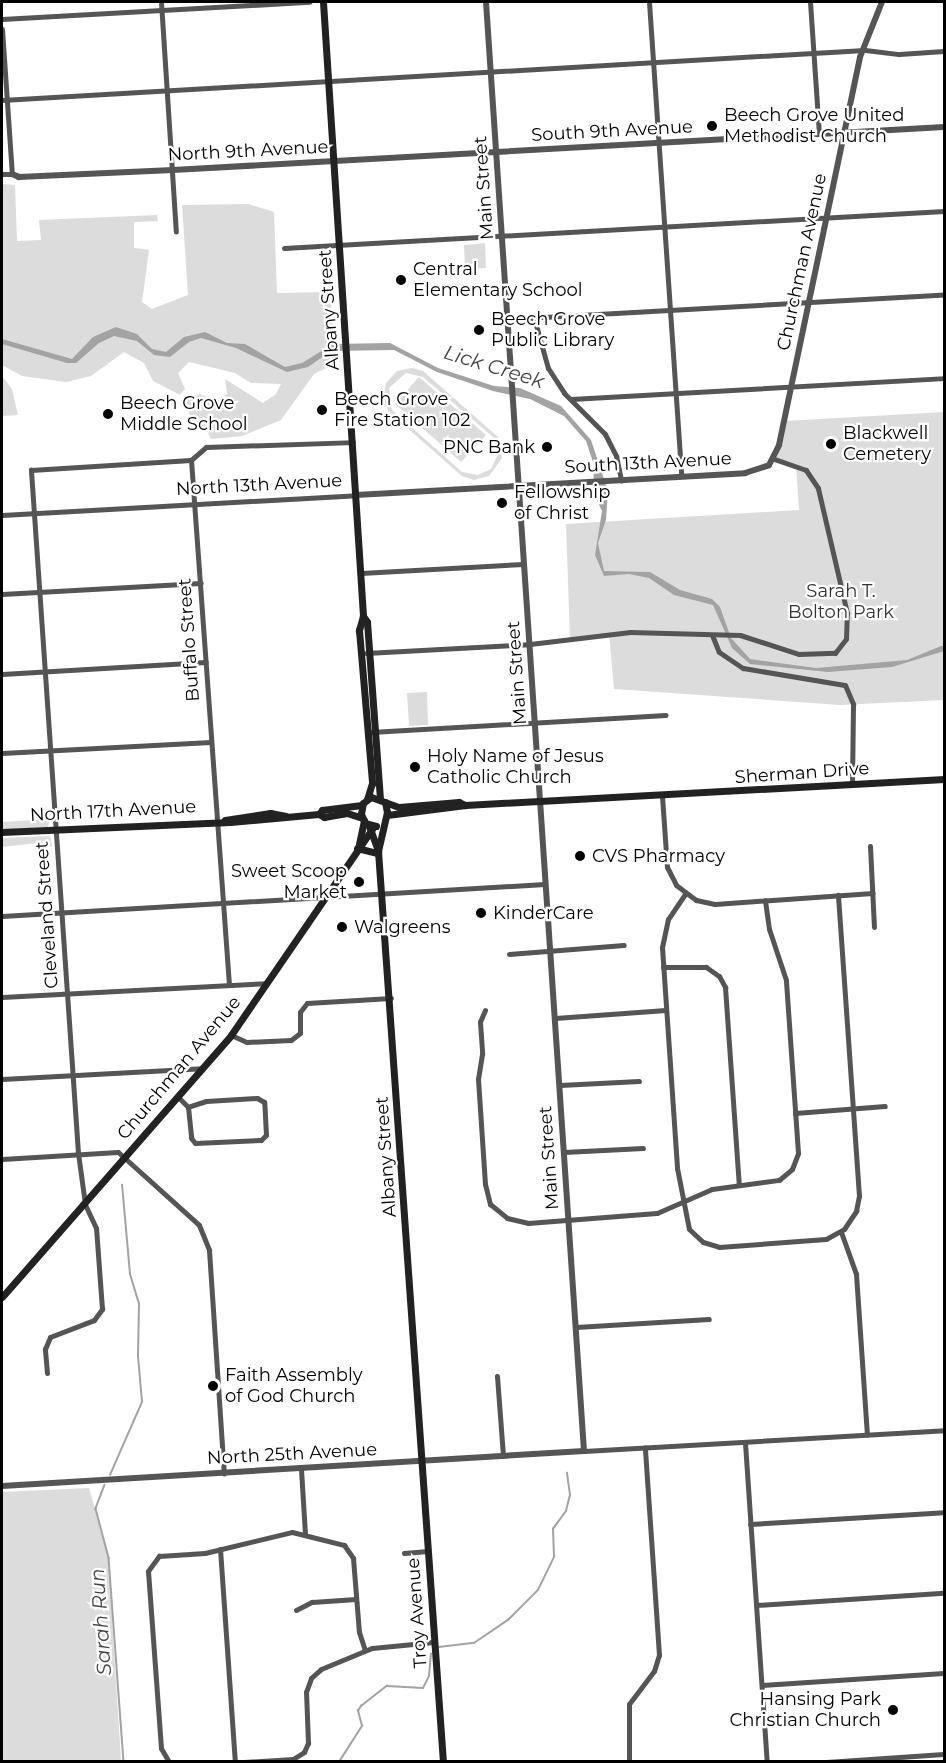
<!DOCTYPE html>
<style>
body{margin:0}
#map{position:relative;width:946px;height:1763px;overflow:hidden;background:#fff;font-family:Montserrat,sans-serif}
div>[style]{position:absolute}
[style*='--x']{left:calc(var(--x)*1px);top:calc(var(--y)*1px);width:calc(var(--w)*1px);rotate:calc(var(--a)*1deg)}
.green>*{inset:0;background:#dcdcdc}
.water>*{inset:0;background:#a3a3a3}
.stream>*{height:1.5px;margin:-0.75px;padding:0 0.75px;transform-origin:0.75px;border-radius:0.75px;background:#a3a3a3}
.minor>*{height:5px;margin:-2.5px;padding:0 2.5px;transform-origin:2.5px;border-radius:2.5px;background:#555}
.tertiary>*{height:6px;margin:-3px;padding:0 3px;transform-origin:3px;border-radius:3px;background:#555}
.secondary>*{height:7px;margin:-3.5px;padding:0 3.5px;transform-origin:3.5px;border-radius:3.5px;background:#222}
.dots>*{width:16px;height:16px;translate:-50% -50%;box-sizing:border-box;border:3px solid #fff;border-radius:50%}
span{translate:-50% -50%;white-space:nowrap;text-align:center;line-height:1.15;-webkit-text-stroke:4.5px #fff;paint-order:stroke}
.poi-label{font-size:18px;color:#000}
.left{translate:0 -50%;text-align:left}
.right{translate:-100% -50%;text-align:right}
.street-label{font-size:18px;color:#000}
.park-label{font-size:18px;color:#333}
.water-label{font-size:20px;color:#444;font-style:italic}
.frame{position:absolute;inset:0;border:3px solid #000;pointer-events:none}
</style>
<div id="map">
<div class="green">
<div style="clip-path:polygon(2px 184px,15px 185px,17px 241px,41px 240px,39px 220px,157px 215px,158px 221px,134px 222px,134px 248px,149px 250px,142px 302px,152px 309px,188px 295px,182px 205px,248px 204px,274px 212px,277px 293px,330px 292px,336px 363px,314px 374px,281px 420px,242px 436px,211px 439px,206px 429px,192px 421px,185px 402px,199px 394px,221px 401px,227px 393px,225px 379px,263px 403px,276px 394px,281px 384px,251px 383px,235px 373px,189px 362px,178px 373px,185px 389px,180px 395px,153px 381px,144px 363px,124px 352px,91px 376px,66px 382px,22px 376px,2px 365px)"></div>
<div style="clip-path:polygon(485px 243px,486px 268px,465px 269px,464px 245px)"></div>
<div style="clip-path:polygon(evenodd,412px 368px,423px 371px,498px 437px,502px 458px,489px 476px,474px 480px,462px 476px,388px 411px,383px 398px,386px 383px,397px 371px,412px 368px,406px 373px,423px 377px,493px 437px,499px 452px,491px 469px,478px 475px,462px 472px,392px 410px,389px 388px,406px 373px)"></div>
<div style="clip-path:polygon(2px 376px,12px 389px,18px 415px,2px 416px)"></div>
<div style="clip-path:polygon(419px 377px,486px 435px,461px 462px,395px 404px)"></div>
<div style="clip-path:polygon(944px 412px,944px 700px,840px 705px,614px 689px,609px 633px,570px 640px,566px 524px,799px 510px,796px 466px,774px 459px,784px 421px)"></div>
<div style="clip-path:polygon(427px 692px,428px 725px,409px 726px,407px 693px)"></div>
<div style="clip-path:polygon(50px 819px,48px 827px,2px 830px,2px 822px)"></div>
<div style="clip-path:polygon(50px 836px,52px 847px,37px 843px,2px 847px,2px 838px)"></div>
<div style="clip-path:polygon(89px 1488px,108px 1553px,121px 1761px,2px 1761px,2px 1492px)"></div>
</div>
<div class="water">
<div style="clip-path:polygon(116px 327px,137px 334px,152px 349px,166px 352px,184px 337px,205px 332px,227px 343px,245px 344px,285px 367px,302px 363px,333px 344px,390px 343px,438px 368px,494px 386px,520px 388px,561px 406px,591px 440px,608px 491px,606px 520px,598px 543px,604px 571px,650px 572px,680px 590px,712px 599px,720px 607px,731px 638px,750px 659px,816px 668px,907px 660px,941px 646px,944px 646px,944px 651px,892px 667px,828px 672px,750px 664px,732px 648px,713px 605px,674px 595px,649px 578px,629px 574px,604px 576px,595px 555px,602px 511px,593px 492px,594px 465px,586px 441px,564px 416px,530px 399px,493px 391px,437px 372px,394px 350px,331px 351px,308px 367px,287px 372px,236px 348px,201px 338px,189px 342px,170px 357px,154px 355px,137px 341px,114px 336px,99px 343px,76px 363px,67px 363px,2px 344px,2px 339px,72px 359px,93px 337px)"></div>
</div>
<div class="stream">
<div style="--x:110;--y:1475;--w:80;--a:-66.3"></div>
<div style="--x:142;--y:1402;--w:46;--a:-95"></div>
<div style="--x:138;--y:1356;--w:52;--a:-88.9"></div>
<div style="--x:139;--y:1304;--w:31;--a:-107"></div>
<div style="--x:130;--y:1274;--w:89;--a:-95.1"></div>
<div style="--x:105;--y:1485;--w:26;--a:111"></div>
<div style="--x:96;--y:1509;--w:51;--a:75.1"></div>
<div style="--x:109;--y:1558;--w:205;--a:85.8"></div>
<div style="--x:439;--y:1647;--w:35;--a:-7"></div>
<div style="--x:474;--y:1643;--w:41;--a:-34.1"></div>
<div style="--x:508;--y:1620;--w:42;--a:-45"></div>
<div style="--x:538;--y:1590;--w:37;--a:-64"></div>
<div style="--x:554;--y:1557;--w:28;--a:-92"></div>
<div style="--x:553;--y:1529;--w:22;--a:-54"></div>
<div style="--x:566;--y:1511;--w:16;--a:-76"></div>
<div style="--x:570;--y:1495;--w:22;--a:-98"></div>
<div style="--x:339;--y:1762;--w:43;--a:-57.4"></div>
<div style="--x:362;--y:1726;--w:16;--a:-105"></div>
<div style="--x:358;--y:1711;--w:6;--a:-59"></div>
<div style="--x:361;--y:1706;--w:33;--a:-38"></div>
<div style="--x:387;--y:1686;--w:36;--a:3"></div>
<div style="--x:423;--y:1688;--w:13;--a:-63"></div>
<div style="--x:429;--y:1676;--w:22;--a:-85"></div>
</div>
<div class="minor">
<div style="--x:161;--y:2;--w:230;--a:86.3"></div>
<div style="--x:649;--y:2;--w:475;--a:86.1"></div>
<div style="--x:810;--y:2;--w:132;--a:86.1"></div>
<div style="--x:2;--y:19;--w:308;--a:-3.2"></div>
<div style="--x:2;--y:29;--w:145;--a:86.1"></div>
<div style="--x:12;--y:174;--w:10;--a:180"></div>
<div style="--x:2;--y:100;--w:864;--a:-3.32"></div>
<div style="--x:865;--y:50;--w:34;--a:7"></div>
<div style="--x:899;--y:54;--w:45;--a:-3.8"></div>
<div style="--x:284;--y:248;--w:661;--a:-3.21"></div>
<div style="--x:534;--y:318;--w:52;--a:74.4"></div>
<div style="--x:548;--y:368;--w:30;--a:57"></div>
<div style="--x:564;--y:393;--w:58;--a:45"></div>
<div style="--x:605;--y:434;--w:25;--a:63"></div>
<div style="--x:616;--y:456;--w:25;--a:78"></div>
<div style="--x:508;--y:319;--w:437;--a:-3.2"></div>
<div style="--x:571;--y:399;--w:374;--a:-3.2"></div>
<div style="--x:191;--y:460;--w:526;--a:85.86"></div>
<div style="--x:191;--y:460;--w:20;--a:-41"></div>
<div style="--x:206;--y:447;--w:147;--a:-1.9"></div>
<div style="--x:2;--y:515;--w:355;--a:-3.2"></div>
<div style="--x:361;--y:573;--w:163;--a:-3.2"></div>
<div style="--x:2;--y:594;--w:199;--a:-3.2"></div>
<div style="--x:712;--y:635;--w:18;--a:68"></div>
<div style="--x:719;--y:652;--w:29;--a:34"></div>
<div style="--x:743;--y:668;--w:103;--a:9.5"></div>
<div style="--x:845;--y:685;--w:21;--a:67"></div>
<div style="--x:853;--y:704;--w:81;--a:90.7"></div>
<div style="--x:366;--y:653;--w:164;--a:-3.1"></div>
<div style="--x:530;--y:644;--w:101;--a:-6.8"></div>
<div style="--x:630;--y:632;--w:110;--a:1.6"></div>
<div style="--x:740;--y:635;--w:62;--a:17.9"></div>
<div style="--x:799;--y:654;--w:36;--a:-2"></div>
<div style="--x:835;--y:653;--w:18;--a:-52"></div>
<div style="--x:846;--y:639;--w:26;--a:-88"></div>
<div style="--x:847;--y:613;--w:128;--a:-103.1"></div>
<div style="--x:818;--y:488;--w:22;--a:-124"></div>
<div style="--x:806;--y:470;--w:34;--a:-161"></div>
<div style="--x:2;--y:674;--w:204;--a:-3.4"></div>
<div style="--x:371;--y:732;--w:295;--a:-3.3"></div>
<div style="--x:2;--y:753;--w:209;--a:-3"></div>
<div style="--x:662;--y:796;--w:71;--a:86"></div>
<div style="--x:667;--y:867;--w:20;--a:63"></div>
<div style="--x:676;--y:885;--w:25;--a:37"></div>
<div style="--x:696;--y:900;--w:19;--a:12"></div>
<div style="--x:715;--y:904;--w:158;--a:-4"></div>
<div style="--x:870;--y:846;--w:81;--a:87.2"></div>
<div style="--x:685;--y:894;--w:30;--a:124"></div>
<div style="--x:668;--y:919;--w:29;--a:102"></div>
<div style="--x:662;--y:947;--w:222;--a:86.1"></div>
<div style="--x:677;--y:1168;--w:62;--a:78.9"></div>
<div style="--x:689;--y:1229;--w:19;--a:43"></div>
<div style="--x:703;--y:1242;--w:17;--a:17"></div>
<div style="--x:719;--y:1247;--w:107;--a:-4.3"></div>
<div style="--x:826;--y:1239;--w:21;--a:-29"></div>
<div style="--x:844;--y:1229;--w:22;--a:-56"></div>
<div style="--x:856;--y:1211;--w:15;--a:-79"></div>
<div style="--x:859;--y:1196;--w:302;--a:-94"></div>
<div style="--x:2;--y:916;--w:544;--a:-3.37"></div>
<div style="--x:509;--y:954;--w:115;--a:-4.5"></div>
<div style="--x:663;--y:967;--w:43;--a:0"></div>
<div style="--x:706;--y:967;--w:16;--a:35"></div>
<div style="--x:719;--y:976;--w:13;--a:61"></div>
<div style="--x:725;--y:987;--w:198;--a:86"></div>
<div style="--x:2;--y:997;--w:265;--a:-3"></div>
<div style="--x:485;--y:1010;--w:13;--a:113"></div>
<div style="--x:480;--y:1022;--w:32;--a:86"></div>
<div style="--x:482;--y:1054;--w:25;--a:99"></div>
<div style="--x:478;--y:1079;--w:105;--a:86.2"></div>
<div style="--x:485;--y:1184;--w:21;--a:76"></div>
<div style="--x:490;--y:1204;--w:22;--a:39"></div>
<div style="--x:507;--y:1218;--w:22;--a:13"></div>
<div style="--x:528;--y:1223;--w:129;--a:-4.4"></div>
<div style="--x:657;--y:1213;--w:60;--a:-23.6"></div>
<div style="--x:712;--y:1189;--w:68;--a:-7.7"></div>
<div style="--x:779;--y:1180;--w:17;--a:-40"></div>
<div style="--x:792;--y:1169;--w:17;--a:-69"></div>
<div style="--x:798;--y:1153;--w:173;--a:-94"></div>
<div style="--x:786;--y:980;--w:54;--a:-108.4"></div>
<div style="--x:769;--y:929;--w:29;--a:-98"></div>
<div style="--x:555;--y:1018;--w:111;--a:-4.1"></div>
<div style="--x:231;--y:1035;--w:17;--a:24"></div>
<div style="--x:247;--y:1042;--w:44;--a:-2.6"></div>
<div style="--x:291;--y:1040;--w:11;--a:-38"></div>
<div style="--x:300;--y:1033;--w:21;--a:-90"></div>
<div style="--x:300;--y:1012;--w:11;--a:-52"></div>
<div style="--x:307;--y:1003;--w:84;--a:-3.4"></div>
<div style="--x:2;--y:1079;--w:200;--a:-3.1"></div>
<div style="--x:560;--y:1085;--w:79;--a:-2.9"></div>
<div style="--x:177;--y:1096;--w:16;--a:45"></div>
<div style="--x:188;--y:1107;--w:31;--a:84"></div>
<div style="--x:191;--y:1138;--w:6;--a:51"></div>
<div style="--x:195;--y:1143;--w:66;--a:-2.6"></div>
<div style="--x:261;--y:1140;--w:7;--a:-45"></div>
<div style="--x:266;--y:1135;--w:33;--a:-93"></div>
<div style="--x:264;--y:1102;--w:8;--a:-150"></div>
<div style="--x:257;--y:1098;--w:51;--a:176.6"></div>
<div style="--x:206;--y:1101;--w:19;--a:162"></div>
<div style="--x:795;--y:1113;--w:90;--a:-4.4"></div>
<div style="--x:564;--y:1152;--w:79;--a:-2.9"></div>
<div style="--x:2;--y:1159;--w:116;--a:-3.5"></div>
<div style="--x:118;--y:1152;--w:109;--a:42"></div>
<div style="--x:199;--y:1225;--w:27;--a:68"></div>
<div style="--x:209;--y:1250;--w:224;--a:86.2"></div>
<div style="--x:841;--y:1232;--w:45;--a:70.3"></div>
<div style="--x:856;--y:1274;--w:161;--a:86.1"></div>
<div style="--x:576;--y:1327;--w:133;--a:-3.4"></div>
<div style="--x:47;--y:1373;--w:24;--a:-95"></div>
<div style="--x:45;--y:1349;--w:13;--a:-67"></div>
<div style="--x:50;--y:1337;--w:47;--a:-21.1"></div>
<div style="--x:94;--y:1320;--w:14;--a:-54"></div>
<div style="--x:102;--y:1309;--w:81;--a:-94.2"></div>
<div style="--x:96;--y:1228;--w:26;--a:-115"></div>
<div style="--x:85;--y:1204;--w:51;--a:-97.8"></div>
<div style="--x:78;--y:1153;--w:685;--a:-93.94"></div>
<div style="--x:31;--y:470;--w:160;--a:-3.6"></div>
<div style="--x:497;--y:1376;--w:80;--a:85.7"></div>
<div style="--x:745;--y:1443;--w:320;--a:86.1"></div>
<div style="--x:584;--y:1451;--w:361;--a:-3.3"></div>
<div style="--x:301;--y:1469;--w:65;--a:86.5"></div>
<div style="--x:750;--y:1524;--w:194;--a:-3.5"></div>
<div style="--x:220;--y:1549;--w:214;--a:86"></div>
<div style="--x:404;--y:1553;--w:24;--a:-5"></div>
<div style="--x:756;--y:1605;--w:188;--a:-3.7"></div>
<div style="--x:296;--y:1610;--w:18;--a:-27"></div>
<div style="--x:312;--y:1602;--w:44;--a:-3.9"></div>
<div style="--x:762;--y:1685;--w:182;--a:-3.8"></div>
<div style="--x:169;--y:1762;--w:16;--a:-120"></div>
<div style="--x:161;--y:1748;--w:177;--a:-94.2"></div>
<div style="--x:148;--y:1571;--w:19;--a:-54"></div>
<div style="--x:159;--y:1556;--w:46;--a:-3.7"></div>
<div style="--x:205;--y:1553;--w:89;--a:-13.6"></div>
<div style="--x:292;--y:1532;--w:54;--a:14"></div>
<div style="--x:344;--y:1545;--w:16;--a:55"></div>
<div style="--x:353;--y:1558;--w:74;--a:85.4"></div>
<div style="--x:359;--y:1632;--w:19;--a:72"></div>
<div style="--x:244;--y:1762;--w:49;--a:-3.5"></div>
<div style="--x:293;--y:1759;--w:13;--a:-32"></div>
<div style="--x:304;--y:1752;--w:10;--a:-66"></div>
<div style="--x:308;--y:1743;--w:51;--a:-92.2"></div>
<div style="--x:306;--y:1692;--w:15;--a:-70"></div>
<div style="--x:311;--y:1678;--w:13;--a:-42"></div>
<div style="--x:321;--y:1669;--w:55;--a:-22.4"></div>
<div style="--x:372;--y:1648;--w:62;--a:-5.5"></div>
<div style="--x:629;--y:1762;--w:58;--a:-90"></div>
<div style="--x:629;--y:1704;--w:41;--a:-52.9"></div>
<div style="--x:654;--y:1671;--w:17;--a:-73"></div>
<div style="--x:659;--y:1655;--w:208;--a:-93.9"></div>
<div style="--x:826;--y:1762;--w:118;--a:-3.9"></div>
</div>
<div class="tertiary">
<div style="--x:12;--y:174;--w:8;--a:23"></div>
<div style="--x:19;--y:177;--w:154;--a:-2.6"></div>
<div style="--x:173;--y:170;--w:772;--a:-3.19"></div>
<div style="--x:356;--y:495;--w:390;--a:-3.2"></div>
<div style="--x:745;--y:473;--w:25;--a:-18"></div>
<div style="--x:769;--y:465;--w:22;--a:-63"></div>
<div style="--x:779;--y:445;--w:396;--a:-78.2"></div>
<div style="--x:860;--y:57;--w:59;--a:-68.2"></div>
<div style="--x:2;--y:1486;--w:583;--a:-3.44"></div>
<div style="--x:584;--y:1451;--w:1452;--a:-93.87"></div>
</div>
<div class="secondary">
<div style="--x:323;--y:2;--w:615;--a:86.27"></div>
<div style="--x:363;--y:616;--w:7;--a:56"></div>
<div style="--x:367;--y:622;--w:176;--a:85.8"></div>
<div style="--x:363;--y:616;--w:15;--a:106"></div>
<div style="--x:359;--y:630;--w:154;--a:85.1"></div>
<div style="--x:372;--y:783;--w:17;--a:107"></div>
<div style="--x:385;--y:802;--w:10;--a:79"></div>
<div style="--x:387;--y:812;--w:40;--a:103"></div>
<div style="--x:378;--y:851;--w:913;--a:85.92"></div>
<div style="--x:319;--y:814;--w:5;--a:-53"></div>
<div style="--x:322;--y:810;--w:40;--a:-7.1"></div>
<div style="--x:387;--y:815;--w:79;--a:-7.3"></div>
<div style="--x:465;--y:805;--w:480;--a:-3.1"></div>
<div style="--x:225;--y:820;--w:46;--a:-8.8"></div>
<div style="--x:270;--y:813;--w:16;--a:11"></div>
<div style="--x:369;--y:826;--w:27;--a:70"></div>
<div style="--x:376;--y:826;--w:11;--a:-165"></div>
<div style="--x:365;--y:823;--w:10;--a:-114"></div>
<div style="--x:361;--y:814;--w:11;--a:-80"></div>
<div style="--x:363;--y:803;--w:10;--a:-37"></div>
<div style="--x:371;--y:797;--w:30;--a:20"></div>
<div style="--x:399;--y:807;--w:60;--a:-4.8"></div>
<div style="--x:459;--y:802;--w:7;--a:27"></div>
<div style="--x:2;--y:832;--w:228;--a:-2.5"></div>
<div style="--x:230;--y:822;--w:89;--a:-5.1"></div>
<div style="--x:319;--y:814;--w:6;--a:31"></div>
<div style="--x:324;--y:817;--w:23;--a:-10"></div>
<div style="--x:347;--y:813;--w:16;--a:18"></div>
<div style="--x:359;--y:844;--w:24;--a:-78"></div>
<div style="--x:357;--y:848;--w:21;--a:14"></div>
<div style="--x:2;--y:1297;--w:348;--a:-48.8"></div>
<div style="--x:231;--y:1035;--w:253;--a:-55.6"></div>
</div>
<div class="dots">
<div style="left:712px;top:126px;background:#000"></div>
<div style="left:401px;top:280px;background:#000"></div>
<div style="left:479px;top:330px;background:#000"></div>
<div style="left:322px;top:410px;background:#000"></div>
<div style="left:108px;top:414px;background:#000"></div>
<div style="left:831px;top:444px;background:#000"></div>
<div style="left:547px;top:447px;background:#000"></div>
<div style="left:502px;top:503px;background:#000"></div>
<div style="left:415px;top:767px;background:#000"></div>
<div style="left:580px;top:856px;background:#000"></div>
<div style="left:359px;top:882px;background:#000"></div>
<div style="left:481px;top:913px;background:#000"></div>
<div style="left:342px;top:927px;background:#000"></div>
<div style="left:213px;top:1386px;background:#000"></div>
<div style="left:893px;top:1710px;background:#000"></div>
</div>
<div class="poi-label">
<span class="left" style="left:724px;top:126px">Beech Grove United<br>Methodist Church</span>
<span class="left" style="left:413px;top:280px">Central<br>Elementary School</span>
<span class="left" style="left:491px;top:330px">Beech Grove<br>Public Library</span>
<span class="left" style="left:334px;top:410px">Beech Grove<br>Fire Station 102</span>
<span class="left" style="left:120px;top:414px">Beech Grove<br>Middle School</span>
<span class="left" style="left:843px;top:444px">Blackwell<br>Cemetery</span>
<span class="right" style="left:535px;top:447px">PNC Bank</span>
<span class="left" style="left:514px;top:503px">Fellowship<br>of Christ</span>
<span class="left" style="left:427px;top:767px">Holy Name of Jesus<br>Catholic Church</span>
<span class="left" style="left:592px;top:856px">CVS Pharmacy</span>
<span class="right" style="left:347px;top:882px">Sweet Scoop<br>Market</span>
<span class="left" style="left:493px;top:913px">KinderCare</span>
<span class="left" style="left:354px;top:927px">Walgreens</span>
<span class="left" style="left:225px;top:1386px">Faith Assembly<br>of God Church</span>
<span class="right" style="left:881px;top:1710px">Hansing Park<br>Christian Church</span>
</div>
<div class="street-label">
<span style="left:612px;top:131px;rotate:-3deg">South 9th Avenue</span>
<span style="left:248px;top:151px;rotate:-3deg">North 9th Avenue</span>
<span style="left:484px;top:188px;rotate:-94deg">Main Street</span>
<span style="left:802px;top:262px;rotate:-78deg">Churchman Avenue</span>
<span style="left:329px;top:310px;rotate:-94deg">Albany Street</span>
<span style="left:648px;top:463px;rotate:-3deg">South 13th Avenue</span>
<span style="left:259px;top:485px;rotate:-3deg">North 13th Avenue</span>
<span style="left:189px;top:640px;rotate:-94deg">Buffalo Street</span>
<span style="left:517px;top:673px;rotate:-94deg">Main Street</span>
<span style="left:802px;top:773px;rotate:-4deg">Sherman Drive</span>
<span style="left:113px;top:811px;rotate:-3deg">North 17th Avenue</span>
<span style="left:47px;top:915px;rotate:-94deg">Cleveland Street</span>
<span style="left:179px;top:1068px;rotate:-50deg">Churchman Avenue</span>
<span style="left:386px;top:1157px;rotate:-94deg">Albany Street</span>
<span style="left:549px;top:1158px;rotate:-94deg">Main Street</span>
<span style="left:292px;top:1454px;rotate:-3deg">North 25th Avenue</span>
<span style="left:417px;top:1613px;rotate:-94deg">Troy Avenue</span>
</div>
<div class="park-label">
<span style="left:841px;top:602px">Sarah T.<br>Bolton Park</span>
</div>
<div class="water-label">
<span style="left:494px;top:367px;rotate:17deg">Lick Creek</span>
<span style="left:101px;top:1622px;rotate:-94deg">Sarah Run</span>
</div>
<div class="frame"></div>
</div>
